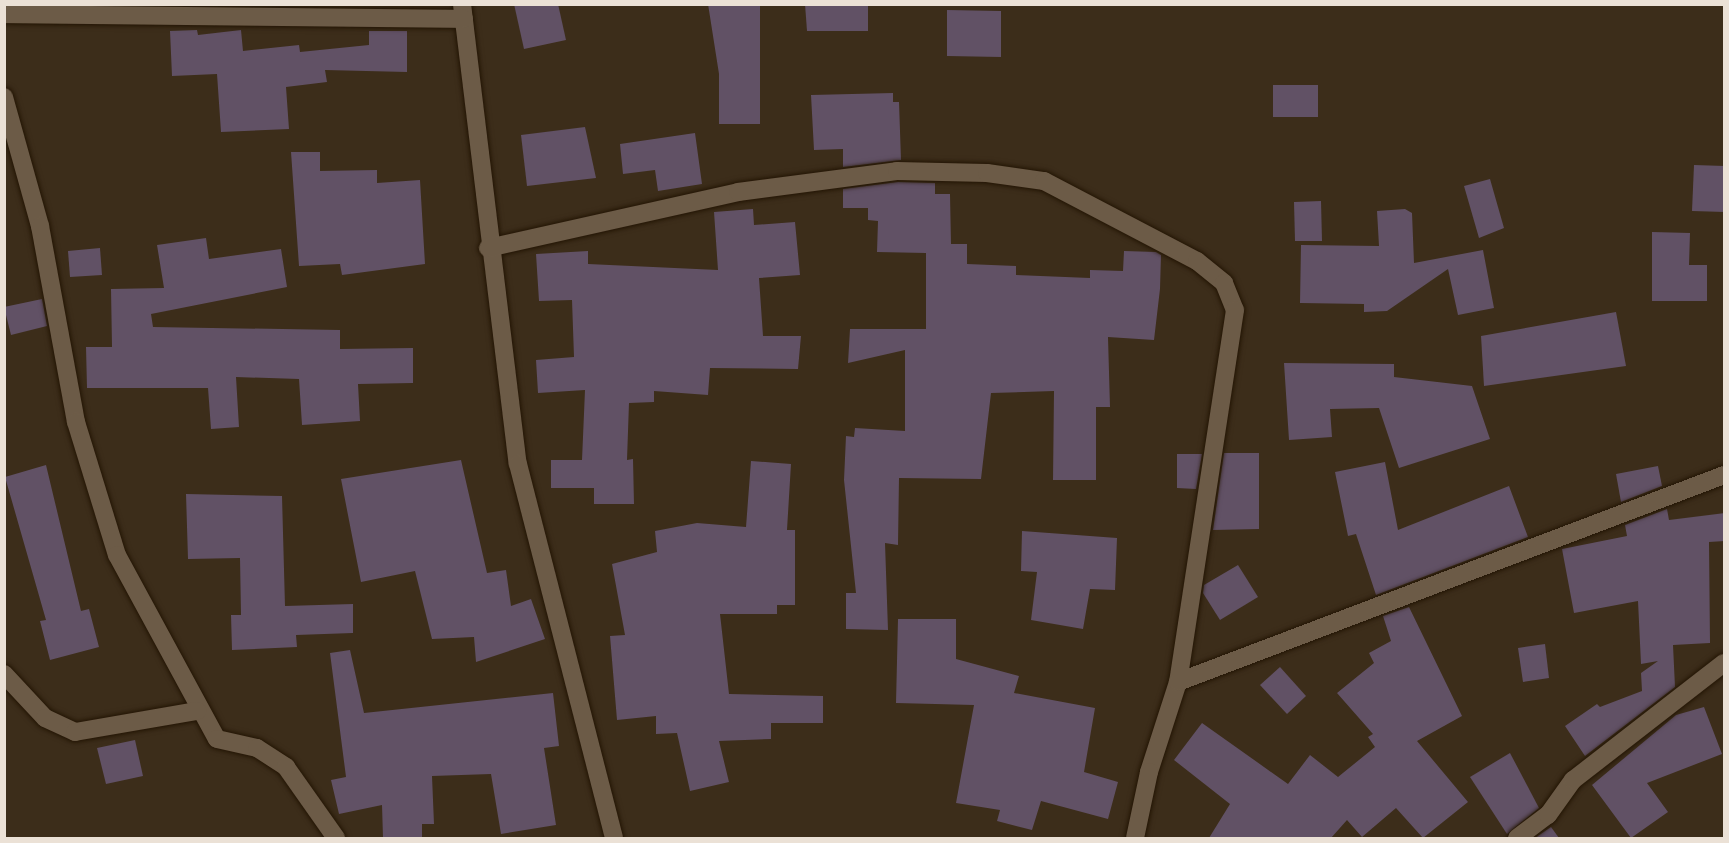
<!DOCTYPE html>
<style>
body{margin:0}
#map{position:relative;width:1729px;height:843px;overflow:hidden;background:#3c2d1a;font-family:Helvetica,sans-serif}
div>[style]{position:absolute}
[style*='--x']{left:calc(var(--x)*1px);top:calc(var(--y)*1px);width:calc(var(--w)*1px);rotate:calc(var(--a)*1deg)}
.building>*{inset:0;background:#615165}
.roads{filter:drop-shadow(0 0 2px #231504) drop-shadow(0 0 2px #231504)}
.minor>*{height:18px;margin:-9px;padding:0 9px;transform-origin:9px;border-radius:9px;background:#6c5b47}
span{translate:-50% -50%;white-space:nowrap;text-align:center;line-height:1.15;-webkit-text-stroke:5px #3c2d1a;paint-order:stroke}
.frame{position:absolute;inset:0;border:6px solid #ebe1d6;pointer-events:none}
</style>
<div id="map">
<div class="building">
<div style="clip-path:polygon(514px 4px,558px 4px,566px 40px,524px 49px)"></div>
<div style="clip-path:polygon(708px 4px,760px 4px,760px 124px,719px 124px,719px 74px)"></div>
<div style="clip-path:polygon(805px 4px,868px 4px,868px 31px,807px 31px)"></div>
<div style="clip-path:polygon(947px 10px,1001px 11px,1001px 57px,947px 56px)"></div>
<div style="clip-path:polygon(197px 30px,198px 35px,241px 30px,243px 51px,299px 45px,300px 52px,369px 45px,369px 31px,407px 31px,407px 72px,325px 70px,327px 82px,286px 87px,289px 129px,221px 132px,217px 74px,172px 76px,170px 31px)"></div>
<div style="clip-path:polygon(1273px 85px,1318px 85px,1318px 117px,1273px 117px)"></div>
<div style="clip-path:polygon(893px 93px,893px 102px,899px 102px,901px 160px,843px 167px,843px 149px,814px 150px,811px 95px)"></div>
<div style="clip-path:polygon(585px 127px,596px 178px,527px 186px,521px 135px)"></div>
<div style="clip-path:polygon(695px 133px,702px 184px,658px 191px,655px 170px,623px 174px,620px 144px)"></div>
<div style="clip-path:polygon(291px 152px,320px 152px,320px 171px,377px 170px,377px 183px,420px 180px,425px 264px,342px 275px,340px 264px,299px 266px)"></div>
<div style="clip-path:polygon(1694px 165px,1725px 166px,1725px 212px,1692px 211px)"></div>
<div style="clip-path:polygon(1490px 179px,1504px 228px,1479px 238px,1464px 186px)"></div>
<div style="clip-path:polygon(898px 182px,935px 183px,935px 194px,950px 194px,951px 244px,967px 244px,967px 264px,1016px 266px,1016px 275px,1090px 278px,1090px 270px,1123px 271px,1124px 251px,1156px 252px,1161px 255px,1160px 289px,1154px 340px,1108px 337px,1110px 407px,1096px 407px,1096px 480px,1053px 480px,1054px 391px,991px 393px,981px 479px,899px 478px,898px 545px,885px 543px,888px 630px,846px 629px,846px 593px,856px 593px,844px 480px,846px 436px,854px 437px,855px 428px,905px 431px,905px 350px,848px 363px,850px 329px,926px 329px,926px 253px,877px 252px,878px 221px,868px 220px,868px 208px,843px 208px,843px 189px)"></div>
<div style="clip-path:polygon(1321px 201px,1322px 241px,1295px 241px,1294px 202px)"></div>
<div style="clip-path:polygon(753px 209px,754px 225px,795px 222px,800px 275px,759px 278px,763px 336px,801px 336px,798px 369px,710px 368px,708px 395px,654px 391px,654px 402px,629px 403px,627px 460px,633px 459px,634px 504px,594px 504px,594px 488px,551px 488px,551px 460px,582px 460px,585px 390px,538px 393px,536px 360px,574px 357px,572px 300px,539px 301px,536px 254px,588px 251px,588px 264px,718px 270px,714px 212px)"></div>
<div style="clip-path:polygon(1405px 209px,1412px 213px,1414px 263px,1483px 250px,1494px 308px,1458px 315px,1448px 269px,1387px 311px,1364px 312px,1364px 304px,1300px 303px,1301px 245px,1379px 246px,1377px 211px)"></div>
<div style="clip-path:polygon(1652px 232px,1690px 233px,1689px 265px,1707px 265px,1707px 301px,1652px 301px)"></div>
<div style="clip-path:polygon(206px 238px,209px 259px,281px 249px,287px 287px,151px 314px,153px 327px,340px 330px,340px 349px,413px 348px,413px 383px,358px 384px,360px 421px,302px 425px,299px 379px,236px 377px,239px 427px,211px 429px,208px 388px,87px 388px,86px 347px,112px 347px,111px 289px,164px 288px,157px 245px)"></div>
<div style="clip-path:polygon(100px 248px,102px 275px,70px 277px,68px 251px)"></div>
<div style="clip-path:polygon(42px 299px,47px 326px,11px 335px,4px 307px)"></div>
<div style="clip-path:polygon(1616px 312px,1626px 366px,1484px 386px,1481px 336px)"></div>
<div style="clip-path:polygon(1284px 363px,1394px 364px,1394px 377px,1472px 386px,1490px 439px,1399px 468px,1379px 408px,1330px 409px,1332px 437px,1289px 440px)"></div>
<div style="clip-path:polygon(1224px 453px,1259px 453px,1259px 529px,1213px 530px)"></div>
<div style="clip-path:polygon(1177px 454px,1202px 454px,1196px 489px,1177px 488px)"></div>
<div style="clip-path:polygon(461px 460px,487px 573px,506px 570px,511px 606px,531px 599px,545px 639px,476px 662px,474px 637px,432px 639px,415px 571px,361px 582px,341px 479px)"></div>
<div style="clip-path:polygon(751px 461px,791px 464px,787px 530px,795px 530px,795px 605px,777px 605px,777px 614px,720px 614px,729px 694px,823px 696px,823px 723px,771px 723px,771px 739px,719px 741px,729px 782px,690px 791px,677px 733px,656px 734px,656px 716px,617px 720px,610px 636px,625px 635px,612px 564px,657px 552px,655px 531px,697px 523px,746px 527px)"></div>
<div style="clip-path:polygon(1385px 462px,1398px 530px,1509px 486px,1528px 537px,1376px 595px,1356px 534px,1348px 536px,1335px 472px)"></div>
<div style="clip-path:polygon(46px 465px,81px 611px,89px 609px,99px 647px,50px 660px,40px 621px,46px 620px,5px 477px)"></div>
<div style="clip-path:polygon(1658px 466px,1662px 486px,1621px 502px,1616px 474px)"></div>
<div style="clip-path:polygon(186px 494px,282px 496px,285px 606px,353px 604px,353px 633px,296px 635px,297px 647px,232px 650px,231px 615px,241px 615px,240px 558px,188px 559px)"></div>
<div style="clip-path:polygon(1667px 509px,1669px 520px,1725px 513px,1725px 541px,1709px 542px,1710px 643px,1673px 645px,1675px 687px,1585px 756px,1565px 726px,1597px 704px,1600px 707px,1642px 691px,1641px 673px,1658px 661px,1641px 664px,1638px 601px,1574px 613px,1562px 549px,1627px 536px,1625px 525px)"></div>
<div style="clip-path:polygon(1022px 531px,1117px 538px,1115px 590px,1090px 589px,1083px 629px,1031px 620px,1037px 572px,1021px 571px)"></div>
<div style="clip-path:polygon(1238px 565px,1258px 597px,1220px 620px,1203px 593px,1204px 585px)"></div>
<div style="clip-path:polygon(1409px 607px,1462px 716px,1417px 741px,1468px 802px,1423px 838px,1396px 808px,1362px 837px,1347px 820px,1331px 838px,1209px 838px,1230px 804px,1174px 760px,1202px 723px,1288px 784px,1310px 755px,1338px 777px,1375px 747px,1368px 737px,1373px 734px,1337px 693px,1374px 663px,1369px 653px,1391px 641px,1383px 616px)"></div>
<div style="clip-path:polygon(898px 619px,956px 619px,956px 659px,1019px 676px,1014px 693px,1095px 708px,1084px 772px,1118px 782px,1108px 819px,1041px 801px,1032px 830px,997px 821px,1000px 810px,956px 803px,974px 705px,896px 703px)"></div>
<div style="clip-path:polygon(1545px 644px,1549px 678px,1523px 682px,1518px 648px)"></div>
<div style="clip-path:polygon(350px 650px,364px 713px,553px 693px,559px 746px,544px 748px,556px 825px,501px 834px,491px 774px,432px 776px,434px 824px,422px 824px,422px 838px,383px 838px,382px 805px,339px 814px,331px 780px,346px 777px,330px 653px)"></div>
<div style="clip-path:polygon(1280px 667px,1306px 696px,1287px 714px,1260px 685px)"></div>
<div style="clip-path:polygon(1704px 707px,1722px 754px,1647px 783px,1668px 812px,1631px 838px,1592px 785px,1676px 715px)"></div>
<div style="clip-path:polygon(135px 740px,143px 776px,106px 784px,97px 748px)"></div>
<div style="clip-path:polygon(1510px 753px,1539px 808px,1507px 834px,1470px 777px)"></div>
<div style="clip-path:polygon(1551px 827px,1559px 838px,1535px 838px)"></div>
</div>
<div class="roads">
<div class="minor">
<div style="--x:462;--y:4;--w:463;--a:83.1"></div>
<div style="--x:518;--y:464;--w:386;--a:75.6"></div>
<div style="--x:4;--y:14;--w:460;--a:0.6"></div>
<div style="--x:4;--y:97;--w:134;--a:74.4"></div>
<div style="--x:40;--y:226;--w:199;--a:79.6"></div>
<div style="--x:76;--y:422;--w:139;--a:72.9"></div>
<div style="--x:117;--y:555;--w:209;--a:61.5"></div>
<div style="--x:217;--y:739;--w:41;--a:12.7"></div>
<div style="--x:257;--y:748;--w:35;--a:33"></div>
<div style="--x:286;--y:767;--w:87;--a:54.8"></div>
<div style="--x:488;--y:248;--w:256;--a:-12.6"></div>
<div style="--x:738;--y:192;--w:160;--a:-7.5"></div>
<div style="--x:897;--y:171;--w:90;--a:1.3"></div>
<div style="--x:987;--y:173;--w:58;--a:8"></div>
<div style="--x:1044;--y:181;--w:173;--a:27.6"></div>
<div style="--x:1197;--y:261;--w:35;--a:39"></div>
<div style="--x:1224;--y:283;--w:29;--a:68"></div>
<div style="--x:1235;--y:310;--w:376;--a:98.7"></div>
<div style="--x:1178;--y:682;--w:95;--a:107.9"></div>
<div style="--x:1149;--y:772;--w:67;--a:102"></div>
<div style="--x:4;--y:674;--w:60;--a:47"></div>
<div style="--x:45;--y:718;--w:33;--a:25"></div>
<div style="--x:75;--y:732;--w:124;--a:-9.8"></div>
<div style="--x:1178;--y:682;--w:584;--a:-20.76"></div>
<div style="--x:1517;--y:838;--w:39;--a:-37"></div>
<div style="--x:1548;--y:815;--w:43;--a:-54.5"></div>
<div style="--x:1573;--y:780;--w:191;--a:-37.8"></div>
</div>
</div>
<div class="frame"></div>
</div>
